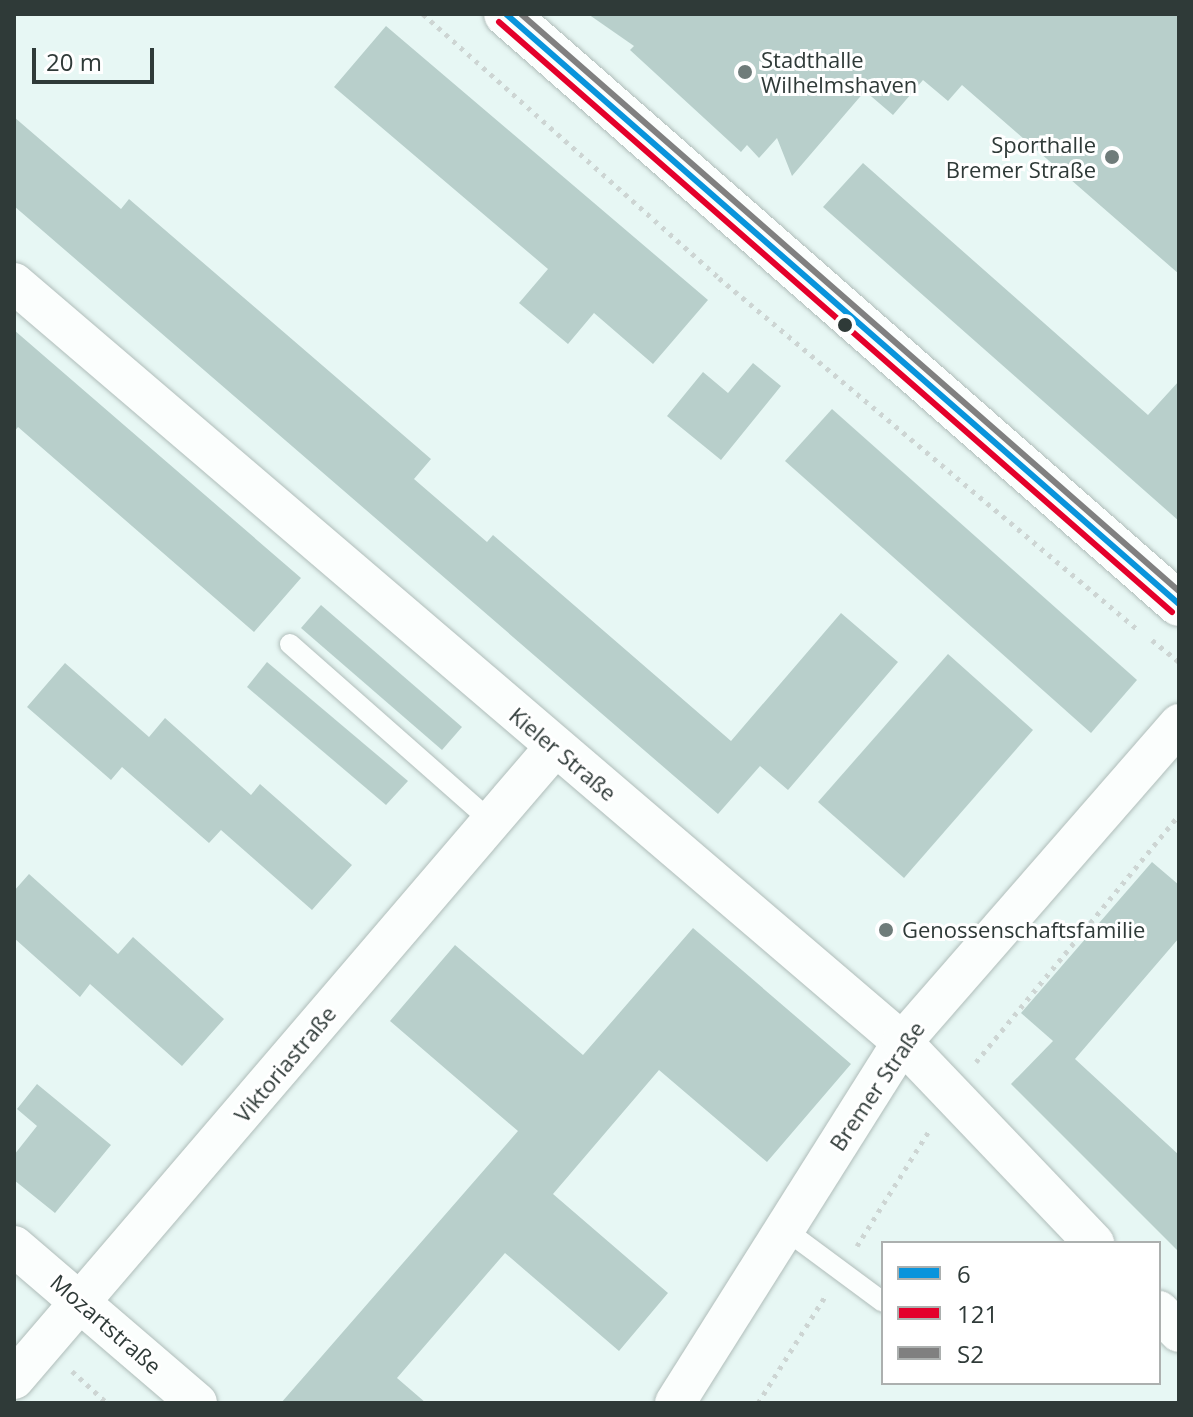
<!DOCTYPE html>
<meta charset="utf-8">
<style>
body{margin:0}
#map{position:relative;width:1193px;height:1417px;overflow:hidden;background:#e7f7f4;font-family:"Open Sans",sans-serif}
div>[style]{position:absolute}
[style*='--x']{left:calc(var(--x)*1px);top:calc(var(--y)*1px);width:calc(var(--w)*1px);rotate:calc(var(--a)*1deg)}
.building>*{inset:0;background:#b8cfcb}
.path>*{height:5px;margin-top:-2.5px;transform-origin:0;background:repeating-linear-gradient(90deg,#cdd5d3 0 4px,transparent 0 10px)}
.roads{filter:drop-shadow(0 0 2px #b0bdba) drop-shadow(0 0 2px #b0bdba)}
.lane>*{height:20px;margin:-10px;padding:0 10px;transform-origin:10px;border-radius:10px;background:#fbfefd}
.street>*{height:40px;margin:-20px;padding:0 20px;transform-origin:20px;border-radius:20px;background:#fbfefd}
.secondary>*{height:44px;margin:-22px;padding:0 22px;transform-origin:22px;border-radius:22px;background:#fbfefd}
.bus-1>*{height:6px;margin:-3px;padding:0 3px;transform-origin:3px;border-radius:3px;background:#0994dc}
.bus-2>*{height:6px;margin:-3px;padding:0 3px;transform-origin:3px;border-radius:3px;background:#e4002b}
.bus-3>*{height:6px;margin:-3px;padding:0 3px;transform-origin:3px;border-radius:3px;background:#808080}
.dots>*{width:22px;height:22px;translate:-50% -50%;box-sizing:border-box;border:4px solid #fff;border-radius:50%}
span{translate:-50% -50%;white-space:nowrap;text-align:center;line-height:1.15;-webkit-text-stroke:6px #fff;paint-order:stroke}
.poi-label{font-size:22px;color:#2f3a38}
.left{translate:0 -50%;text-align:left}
.right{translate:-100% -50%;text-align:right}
.street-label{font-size:22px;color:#2f3a38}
.frame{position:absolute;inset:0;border:16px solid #2f3a38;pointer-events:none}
.legend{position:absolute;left:881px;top:1241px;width:280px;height:144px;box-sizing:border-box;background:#fff;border:2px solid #acb0af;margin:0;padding:10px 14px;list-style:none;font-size:24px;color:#2f3a38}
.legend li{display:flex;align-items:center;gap:16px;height:40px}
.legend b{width:40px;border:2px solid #acb0af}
.scale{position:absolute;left:32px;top:48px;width:122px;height:36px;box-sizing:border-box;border:4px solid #2f3a38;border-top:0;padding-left:10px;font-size:24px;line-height:28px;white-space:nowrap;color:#2f3a38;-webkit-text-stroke:6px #fff;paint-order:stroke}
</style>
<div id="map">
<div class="building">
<div style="clip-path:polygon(588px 14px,1179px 14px,1179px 274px,962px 85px,948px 101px,923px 80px,893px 115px,865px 91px,792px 176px,777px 138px,759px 158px,747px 145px,741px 152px,630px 50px,634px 46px)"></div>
<div style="clip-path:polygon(386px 26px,708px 300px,653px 364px,594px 313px,568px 344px,519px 303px,548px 269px,334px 87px)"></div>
<div style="clip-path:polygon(14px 117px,121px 209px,129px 199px,431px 459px,414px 479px,487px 542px,493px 535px,731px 741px,841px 613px,898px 662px,788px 790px,760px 766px,718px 814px,14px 206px)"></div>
<div style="clip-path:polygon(863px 163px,1148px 415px,1179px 381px,1179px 521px,823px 207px)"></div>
<div style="clip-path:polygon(14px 330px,301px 578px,254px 632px,18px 427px,14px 432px)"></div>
<div style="clip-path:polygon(753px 363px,781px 386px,721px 460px,667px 416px,703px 372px,728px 393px)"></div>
<div style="clip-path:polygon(832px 409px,1137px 680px,1091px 733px,785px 461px)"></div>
<div style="clip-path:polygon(321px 605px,462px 727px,442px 750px,301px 628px)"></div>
<div style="clip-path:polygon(948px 654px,1033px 730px,904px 878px,818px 802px)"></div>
<div style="clip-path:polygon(267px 662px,408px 781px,386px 805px,247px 687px)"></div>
<div style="clip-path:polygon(65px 663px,149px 737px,165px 718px,251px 795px,260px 784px,352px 865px,312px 910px,221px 830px,209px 843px,122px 767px,111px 780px,27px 707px)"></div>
<div style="clip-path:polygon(1152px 862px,1179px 885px,1179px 938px,1075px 1059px,1179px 1155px,1179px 1252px,1011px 1084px,1053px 1041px,1021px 1013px)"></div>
<div style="clip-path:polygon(29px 874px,118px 954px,133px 937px,224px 1019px,182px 1066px,90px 984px,80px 997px,14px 938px,14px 891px)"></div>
<div style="clip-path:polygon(693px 928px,851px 1064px,767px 1162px,659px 1070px,553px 1194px,668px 1293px,619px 1351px,505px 1253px,397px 1378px,426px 1403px,281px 1403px,518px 1131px,390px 1021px,455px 945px,583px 1055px)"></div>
<div style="clip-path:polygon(37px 1084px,111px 1145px,55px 1213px,14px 1180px,14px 1155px,37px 1126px,17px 1109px)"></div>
</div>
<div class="path">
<div style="--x:423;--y:14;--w:397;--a:41.7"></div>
<div style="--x:719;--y:278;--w:546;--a:40.02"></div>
<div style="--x:1152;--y:640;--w:35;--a:39"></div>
<div style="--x:976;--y:1062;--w:320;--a:-50.6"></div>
<div style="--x:857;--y:1246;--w:138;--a:-58"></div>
<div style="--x:72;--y:1371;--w:47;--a:42.4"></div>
<div style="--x:758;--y:1403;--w:128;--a:-57.8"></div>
</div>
<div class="roads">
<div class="lane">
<div style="--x:290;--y:644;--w:268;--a:41.4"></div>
<div style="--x:783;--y:1228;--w:124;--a:36.5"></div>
</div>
<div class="street">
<div style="--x:14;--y:283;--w:1168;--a:40.52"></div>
<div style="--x:902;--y:1042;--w:278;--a:46.3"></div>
<div style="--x:14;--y:1246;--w:241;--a:40.6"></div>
<div style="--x:1159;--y:1311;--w:29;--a:46"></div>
<div style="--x:14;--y:1379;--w:832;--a:-49.44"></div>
<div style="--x:675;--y:1403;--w:426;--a:-57.8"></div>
<div style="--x:902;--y:1042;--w:422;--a:-48.9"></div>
</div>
<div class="secondary">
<div style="--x:506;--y:14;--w:895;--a:41.24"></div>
</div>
</div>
<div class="bus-1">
<div style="--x:506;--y:14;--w:895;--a:41.24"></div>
</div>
<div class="bus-2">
<div style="--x:499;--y:22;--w:895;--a:41.24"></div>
</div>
<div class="bus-3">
<div style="--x:521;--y:14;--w:875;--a:41.25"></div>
</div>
<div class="dots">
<div style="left:745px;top:72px;background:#6f7c7a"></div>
<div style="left:1112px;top:157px;background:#6f7c7a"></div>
<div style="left:845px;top:325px;background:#2f3a38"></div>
<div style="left:886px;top:930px;background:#6f7c7a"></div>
</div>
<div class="poi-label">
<span class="left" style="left:761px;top:72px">Stadthalle<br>Wilhelmshaven</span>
<span class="right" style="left:1096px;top:157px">Sporthalle<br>Bremer Straße</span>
<span class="left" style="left:902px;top:930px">Genossenschaftsfamilie</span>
</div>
<div class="street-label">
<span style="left:563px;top:754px;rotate:40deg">Kieler Straße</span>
<span style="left:285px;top:1064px;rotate:-50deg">Viktoriastraße</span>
<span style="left:877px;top:1086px;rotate:-56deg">Bremer Straße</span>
<span style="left:106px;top:1324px;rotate:41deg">Mozartstraße</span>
</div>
<div class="frame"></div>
<ul class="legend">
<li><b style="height:10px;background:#0994dc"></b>6</li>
<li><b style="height:10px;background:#e4002b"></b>121</li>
<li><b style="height:10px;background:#808080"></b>S2</li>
</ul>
<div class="scale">20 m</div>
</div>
